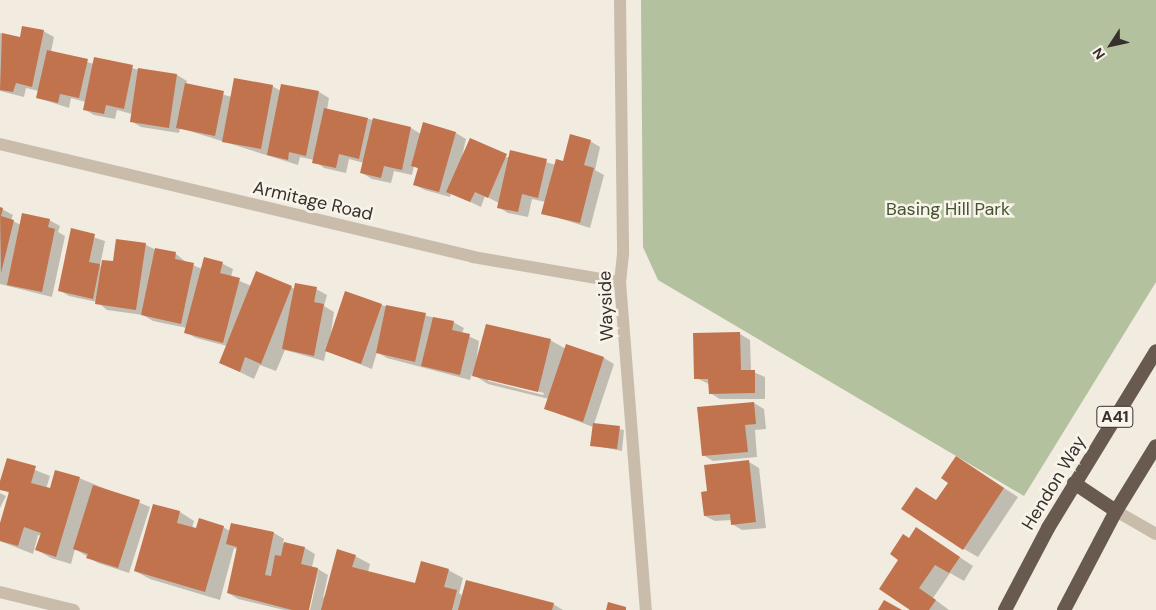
<!DOCTYPE html>
<style>
body{margin:0}
#map{position:relative;width:1156px;height:610px;overflow:hidden;background:#f2ebdf;font-family:"DM Sans",sans-serif}
div>[style]{position:absolute}
[style*='--x']{left:calc(var(--x)*1px);top:calc(var(--y)*1px);width:calc(var(--w)*1px);rotate:calc(var(--a)*1deg)}
.green>*{inset:0;background:#b3c19f}
.shadow>*{inset:0;background:#0003}
.building>*{inset:0;background:#c1734e}
.minor>*{height:12px;margin:-6px;padding:0 6px;transform-origin:6px;border-radius:6px;background:#cabcab}
.tertiary>*{height:12px;margin:-6px;padding:0 6px;transform-origin:6px;border-radius:6px;background:#cabcab}
.trunk>*{height:14px;margin:-7px;padding:0 7px;transform-origin:7px;border-radius:7px;background:#685a4f}
span{translate:-50% -50%;white-space:nowrap;text-align:center;line-height:1.15;-webkit-text-stroke:5px #f9f4eb;paint-order:stroke}
.shield-label span{padding:1px 4px;background:#f9f4eb;border:1px solid;border-radius:4px;-webkit-text-stroke-width:0}
.shield-label{font-size:16px;color:#38302a;font-weight:700}
.street-label{font-size:18px;color:#38302a}
.park-label{font-size:18px;color:#44552f}
.north{position:absolute;left:1086px;top:20px;width:50px;height:50px;-webkit-text-stroke:4px #f9f4eb;paint-order:stroke;rotate:235deg;font-size:14px;font-weight:700;line-height:20px;text-align:center;color:#38302a}
.north::after{content:'';display:block;margin:auto;width:18px;height:22px;background:#38302a;clip-path:polygon(50% 0,100% 100%,50% 72%,0 100%)}
</style>
<div id="map">
<div class="green">
<div style="clip-path:polygon(641px 0,1156px 0,1156px 282px,1024px 496px,658px 280px,643px 247px)"></div>
</div>
<div class="shadow">
<div style="clip-path:polygon(43px 31px,54px 37px,51px 52px,94px 64px,95px 58px,139px 70px,177px 75px,187px 81px,186px 85px,232px 97px,272px 86px,281px 91px,282px 85px,319px 92px,329px 98px,327px 110px,411px 128px,421px 134px,456px 133px,466px 139px,461px 161px,509px 157px,511px 152px,556px 165px,564px 162px,590px 141px,600px 147px,595px 170px,604px 175px,590px 228px,543px 213px,546px 202px,532px 199px,528px 217px,508px 213px,498px 207px,499px 203px,485px 196px,481px 207px,451px 193px,450px 197px,425px 190px,415px 185px,419px 169px,414px 166px,412px 175px,394px 171px,391px 183px,372px 179px,362px 173px,364px 163px,349px 159px,346px 173px,324px 168px,314px 160px,300px 157px,298px 165px,180px 128px,179px 133px,141px 127px,131px 121px,132px 114px,117px 110px,115px 119px,94px 115px,84px 109px,86px 102px,71px 98px,69px 108px,38px 98px,39px 91px,26px 88px,24px 97px,0 91px,0 33px,20px 38px)"></div>
<div style="clip-path:polygon(0 208px,13px 215px,11px 220px,21px 225px,49px 220px,60px 226px,58px 232px,65px 236px,52px 297px,0 284px)"></div>
<div style="clip-path:polygon(evenodd,72px 230px,105px 241px,100px 266px,102px 267px,146px 245px,156px 250px,176px 254px,186px 262px,202px 269px,205px 259px,223px 264px,233px 269px,231px 277px,251px 286px,257px 273px,295px 289px,316px 289px,327px 295px,324px 306px,334px 312px,330px 339px,381px 305px,453px 322px,464px 328px,462px 333px,479px 341px,475px 371px,550px 340px,566px 349px,604px 358px,614px 364px,594px 424px,624px 430px,622px 451px,591px 445px,593px 427px,546px 409px,549px 399px,488px 384px,472px 374px,470px 380px,387px 358px,377px 352px,372px 369px,326px 351px,324px 361px,285px 350px,276px 371px,260px 365px,254px 379px,221px 363px,227px 346px,196px 338px,185px 332px,187px 328px,153px 321px,143px 315px,107px 310px,97px 302px,69px 296px,59px 290px,72px 230px,488px 378px,544px 393px,543px 395px,488px 381px,488px 378px)"></div>
<div style="clip-path:polygon(740px 334px,750px 340px,751px 371px,765px 377px,765px 399px,720px 399px,710px 393px,709px 384px,696px 378px)"></div>
<div style="clip-path:polygon(754px 403px,764px 409px,766px 429px,755px 430px,757px 457px,713px 461px,703px 455px)"></div>
<div style="clip-path:polygon(8px 459px,50px 476px,46px 489px,51px 490px,79px 478px,150px 507px,129px 573px,98px 563px,75px 549px,71px 564px,51px 558px,37px 550px,41px 536px,38px 535px,33px 554px,0 541px,0 527px,10px 494px,0 486px)"></div>
<div style="clip-path:polygon(749px 462px,759px 468px,766px 528px,742px 530px,732px 524px,732px 520px,715px 521px,705px 516px,708px 492px)"></div>
<div style="clip-path:polygon(970px 466px,1018px 497px,978px 557px,964px 549px,937px 501px)"></div>
<div style="clip-path:polygon(0 493px,6px 496px,0 508px)"></div>
<div style="clip-path:polygon(154px 505px,180px 512px,194px 521px,192px 528px,223px 527px,230px 531px,274px 533px,284px 539px,283px 543px,305px 548px,315px 554px,312px 567px,318px 569px,328px 575px,323px 598px,355px 556px,370px 564px,368px 572px,416px 585px,448px 570px,463px 578px,459px 593px,463px 596px,553px 604px,563px 610px,310px 610px,319px 570px,308px 610px,284px 610px,238px 599px,228px 593px,237px 549px,234px 548px,220px 600px,150px 579px,135px 571px)"></div>
<div style="clip-path:polygon(917px 529px,973px 566px,964px 581px,950px 573px,933px 598px,949px 610px,912px 610px,900px 559px)"></div>
</div>
<div class="building">
<div style="clip-path:polygon(22px 26px,44px 30px,32px 87px,16px 83px,13px 92px,0 90px,2px 33px,20px 37px)"></div>
<div style="clip-path:polygon(47px 50px,88px 59px,79px 98px,60px 94px,58px 103px,36px 98px)"></div>
<div style="clip-path:polygon(94px 57px,133px 65px,124px 109px,106px 105px,104px 114px,83px 110px)"></div>
<div style="clip-path:polygon(138px 68px,177px 74px,169px 128px,130px 122px)"></div>
<div style="clip-path:polygon(234px 78px,273px 85px,261px 149px,222px 142px)"></div>
<div style="clip-path:polygon(185px 83px,224px 91px,215px 136px,176px 128px)"></div>
<div style="clip-path:polygon(281px 84px,319px 91px,306px 156px,289px 152px,288px 160px,267px 155px)"></div>
<div style="clip-path:polygon(324px 108px,368px 118px,359px 159px,339px 154px,336px 168px,312px 163px)"></div>
<div style="clip-path:polygon(373px 118px,411px 127px,402px 170px,384px 166px,381px 178px,360px 173px)"></div>
<div style="clip-path:polygon(423px 122px,456px 132px,439px 192px,413px 185px,418px 168px,411px 166px)"></div>
<div style="clip-path:polygon(570px 134px,591px 140px,584px 165px,594px 168px,580px 223px,541px 214px,556px 159px,563px 161px)"></div>
<div style="clip-path:polygon(470px 138px,507px 154px,488px 198px,475px 192px,470px 202px,446px 192px)"></div>
<div style="clip-path:polygon(510px 150px,547px 159px,538px 198px,522px 194px,518px 212px,497px 208px)"></div>
<div style="clip-path:polygon(0 207px,3px 208px,1px 216px,14px 220px,1px 273px)"></div>
<div style="clip-path:polygon(22px 213px,50px 219px,48px 227px,55px 229px,42px 292px,7px 285px)"></div>
<div style="clip-path:polygon(71px 228px,95px 234px,89px 262px,100px 264px,93px 299px,58px 291px)"></div>
<div style="clip-path:polygon(116px 239px,146px 243px,136px 310px,95px 304px,102px 260px,113px 261px)"></div>
<div style="clip-path:polygon(155px 248px,176px 252px,175px 259px,194px 263px,181px 324px,141px 315px)"></div>
<div style="clip-path:polygon(204px 257px,223px 262px,220px 273px,240px 278px,223px 343px,184px 333px)"></div>
<div style="clip-path:polygon(256px 271px,292px 286px,261px 364px,245px 357px,240px 372px,219px 363px)"></div>
<div style="clip-path:polygon(295px 283px,317px 287px,314px 302px,324px 304px,314px 356px,282px 349px)"></div>
<div style="clip-path:polygon(345px 291px,382px 304px,361px 364px,325px 351px)"></div>
<div style="clip-path:polygon(386px 305px,426px 313px,415px 362px,376px 353px)"></div>
<div style="clip-path:polygon(433px 317px,454px 321px,452px 330px,470px 334px,460px 375px,421px 366px)"></div>
<div style="clip-path:polygon(486px 324px,551px 339px,538px 392px,472px 376px)"></div>
<div style="clip-path:polygon(740px 332px,741px 370px,755px 370px,755px 393px,709px 394px,708px 379px,694px 379px,693px 333px)"></div>
<div style="clip-path:polygon(566px 344px,604px 357px,583px 422px,544px 409px)"></div>
<div style="clip-path:polygon(754px 402px,756px 424px,745px 425px,748px 452px,702px 456px,697px 407px)"></div>
<div style="clip-path:polygon(593px 423px,620px 426px,617px 449px,590px 446px)"></div>
<div style="clip-path:polygon(956px 456px,1004px 488px,963px 550px,901px 509px,916px 487px,936px 500px,948px 483px,941px 478px)"></div>
<div style="clip-path:polygon(7px 458px,36px 466px,31px 483px,50px 488px,55px 470px,80px 477px,56px 557px,35px 550px,41px 533px,24px 527px,18px 546px,0 541px,0 523px,9px 492px,0 490px,0 481px)"></div>
<div style="clip-path:polygon(749px 460px,756px 522px,731px 525px,730px 514px,704px 516px,701px 492px,707px 491px,704px 465px)"></div>
<div style="clip-path:polygon(93px 485px,140px 500px,118px 568px,86px 558px,88px 554px,73px 549px)"></div>
<div style="clip-path:polygon(153px 504px,180px 511px,177px 523px,196px 528px,199px 518px,224px 526px,205px 592px,134px 571px)"></div>
<div style="clip-path:polygon(231px 523px,274px 532px,265px 575px,271px 576px,275px 555px,281px 556px,284px 542px,305px 547px,301px 564px,318px 568px,309px 610px,292px 610px,227px 593px,237px 547px,226px 544px)"></div>
<div style="clip-path:polygon(916px 527px,960px 557px,949px 573px,935px 565px,919px 588px,936px 600px,929px 610px,910px 610px,879px 589px,898px 560px,890px 554px,903px 534px,909px 538px)"></div>
<div style="clip-path:polygon(337px 549px,356px 555px,352px 567px,415px 583px,421px 561px,449px 569px,444px 587px,457px 590px,452px 610px,321px 610px)"></div>
<div style="clip-path:polygon(466px 580px,554px 603px,552px 610px,458px 610px)"></div>
<div style="clip-path:polygon(884px 600px,902px 610px,878px 610px)"></div>
<div style="clip-path:polygon(608px 602px,626px 607px,626px 610px,606px 610px)"></div>
</div>
<div class="minor">
<div style="--x:0;--y:144;--w:486;--a:13.4"></div>
<div style="--x:473;--y:257;--w:149;--a:9.7"></div>
<div style="--x:1116;--y:511;--w:46;--a:29.9"></div>
<div style="--x:0;--y:592;--w:76;--a:13.7"></div>
</div>
<div class="tertiary">
<div style="--x:620;--y:0;--w:254;--a:89.3"></div>
<div style="--x:623;--y:254;--w:28;--a:96"></div>
<div style="--x:620;--y:282;--w:329;--a:85.5"></div>
</div>
<div class="trunk">
<div style="--x:1074;--y:483;--w:50;--a:33.7"></div>
<div style="--x:1005;--y:610;--w:93;--a:-62.3"></div>
<div style="--x:1048;--y:528;--w:207;--a:-58.6"></div>
<div style="--x:1064;--y:610;--w:112;--a:-62.3"></div>
<div style="--x:1116;--y:511;--w:76;--a:-58.4"></div>
</div>
<div class="shield-label">
<span style="left:1115px;top:417px">A41</span>
</div>
<div class="street-label">
<span style="left:313px;top:201px;rotate:13deg">Armitage Road</span>
<span style="left:606px;top:306px;rotate:-92deg">Wayside</span>
<span style="left:1054px;top:483px;rotate:-59deg">Hendon Way</span>
</div>
<div class="park-label">
<span style="left:948px;top:209px">Basing Hill Park</span>
</div>
<div class="north">N</div>
</div>
